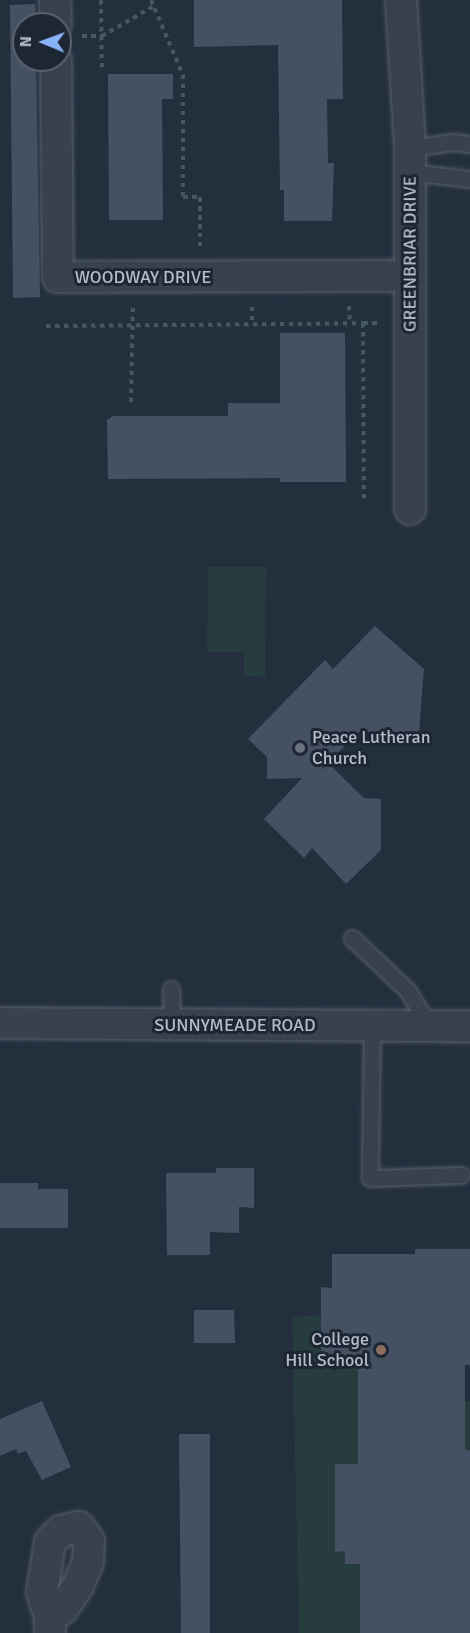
<!DOCTYPE html>
<style>
body{margin:0}
#map{position:relative;width:470px;height:1633px;overflow:hidden;background:#242f3e;font-family:Signika,sans-serif}
div>[style]{position:absolute}
[style*='--x']{left:calc(var(--x)*1px);top:calc(var(--y)*1px);width:calc(var(--w)*1px);rotate:calc(var(--a)*1deg)}
.green>*{inset:0;background:#263c3f}
.building>*{inset:0;background:#455162}
.path>*{height:4px;margin-top:-2px;transform-origin:0;background:repeating-linear-gradient(90deg,#44595c 0 4.5px,transparent 0 9px)}
.roads{filter:drop-shadow(0 0 2px #565f6c) drop-shadow(0 0 2px #565f6c)}
.lane>*{height:15px;margin:-7.5px;padding:0 7.5px;transform-origin:7.5px;border-radius:7.5px;background:#38414e}
.street>*{height:30px;margin:-15px;padding:0 15px;transform-origin:15px;border-radius:15px;background:#38414e}
.dots>*{width:16px;height:16px;translate:-50% -50%;box-sizing:border-box;border:3px solid #1d2633;border-radius:50%}
span{translate:-50% -50%;white-space:nowrap;text-align:center;line-height:1.15;-webkit-text-stroke:6px #1d2633;paint-order:stroke}
.street-label{font-size:18px;color:#b4bcc9}
.poi-label{font-size:18px;color:#b4bcc9}
.left{translate:0 -50%;text-align:left}
.right{translate:-100% -50%;text-align:right}
.north{position:absolute;left:12px;top:12px;width:60px;height:60px;box-sizing:border-box;background:#1d2633;border:2px solid #59626f;border-radius:50%;rotate:271deg;font-size:16px;font-weight:700;line-height:24px;text-align:center;color:#b4bcc9}
.north::after{content:'';display:block;margin:auto;width:21px;height:27px;background:#8ab4f8;clip-path:polygon(50% 0,100% 100%,50% 72%,0 100%)}
</style>
<div id="map">
<div class="green">
<div style="clip-path:polygon(208px 567px,266px 567px,265px 677px,244px 676px,244px 652px,207px 652px)"></div>
<div style="clip-path:polygon(321px 1315px,321px 1366px,358px 1365px,363px 1453px,336px 1552px,345px 1551px,360px 1564px,360px 1633px,299px 1633px,292px 1317px)"></div>
<div style="clip-path:polygon(465px 1401px,470px 1401px,470px 1450px,465px 1450px)"></div>
</div>
<div class="building">
<div style="clip-path:polygon(194px 0,342px 0,343px 99px,327px 99px,328px 163px,334px 163px,332px 221px,284px 221px,284px 190px,280px 190px,278px 45px,194px 47px)"></div>
<div style="clip-path:polygon(35px 4px,36px 24px,24px 24px,24px 60px,36px 60px,40px 297px,13px 298px,10px 5px)"></div>
<div style="clip-path:polygon(108px 74px,173px 74px,173px 99px,162px 99px,163px 220px,109px 220px)"></div>
<div style="clip-path:polygon(280px 333px,345px 333px,346px 482px,280px 482px,280px 478px,108px 479px,107px 420px,113px 416px,228px 416px,228px 403px,280px 403px)"></div>
<div style="clip-path:polygon(375px 626px,424px 669px,419px 732px,358px 732px,328px 763px,364px 798px,381px 799px,381px 850px,346px 884px,312px 848px,304px 858px,264px 819px,302px 778px,267px 779px,267px 757px,248px 739px,325px 660px,333px 669px)"></div>
<div style="clip-path:polygon(216px 1168px,254px 1168px,254px 1208px,239px 1207px,239px 1233px,210px 1232px,210px 1255px,167px 1255px,166px 1173px,216px 1173px)"></div>
<div style="clip-path:polygon(0 1183px,38px 1183px,38px 1189px,68px 1189px,68px 1228px,0 1228px)"></div>
<div style="clip-path:polygon(415px 1249px,470px 1249px,470px 1365px,465px 1365px,465px 1450px,470px 1450px,470px 1633px,360px 1633px,360px 1564px,345px 1564px,345px 1551px,335px 1552px,335px 1464px,358px 1464px,358px 1365px,321px 1366px,321px 1287px,332px 1288px,332px 1254px,415px 1254px)"></div>
<div style="clip-path:polygon(194px 1310px,234px 1310px,235px 1343px,194px 1343px)"></div>
<div style="clip-path:polygon(42px 1401px,71px 1467px,42px 1480px,26px 1451px,18px 1454px,16px 1449px,0 1456px,0 1419px)"></div>
<div style="clip-path:polygon(179px 1434px,210px 1434px,210px 1633px,181px 1633px)"></div>
</div>
<div class="path">
<div style="--x:101;--y:0;--w:70;--a:89.2"></div>
<div style="--x:151;--y:0;--w:82;--a:66.9"></div>
<div style="--x:183;--y:75;--w:122;--a:90"></div>
<div style="--x:183;--y:197;--w:17;--a:0"></div>
<div style="--x:200;--y:197;--w:49;--a:90"></div>
<div style="--x:82;--y:36;--w:20;--a:0"></div>
<div style="--x:102;--y:36;--w:60;--a:-30"></div>
<div style="--x:349;--y:306;--w:17;--a:87"></div>
<div style="--x:252;--y:307;--w:17;--a:90"></div>
<div style="--x:363;--y:323;--w:17;--a:0"></div>
<div style="--x:46;--y:326;--w:317;--a:-0.5"></div>
<div style="--x:363;--y:323;--w:177;--a:89.7"></div>
<div style="--x:131;--y:402;--w:95;--a:-88.8"></div>
</div>
<div class="roads">
<div class="lane">
<div style="--x:410;--y:148;--w:44;--a:-7.8"></div>
<div style="--x:454;--y:142;--w:16;--a:7"></div>
<div style="--x:410;--y:172;--w:60;--a:6.7"></div>
<div style="--x:352;--y:938;--w:77;--a:43.4"></div>
<div style="--x:408;--y:991;--w:41;--a:59"></div>
<div style="--x:171;--y:989;--w:35;--a:88"></div>
<div style="--x:372;--y:1026;--w:152;--a:90.8"></div>
<div style="--x:370;--y:1178;--w:91;--a:-1.9"></div>
</div>
<div class="street">
<div style="--x:55;--y:0;--w:24;--a:88"></div>
<div style="--x:401;--y:0;--w:148;--a:86.5"></div>
<div style="--x:410;--y:148;--w:361;--a:90"></div>
<div style="--x:56;--y:60;--w:217;--a:89.5"></div>
<div style="--x:58;--y:277;--w:352;--a:-0.2"></div>
<div style="--x:0;--y:1023;--w:470;--a:0.4"></div>
<div style="--x:50;--y:1633;--w:16;--a:-90"></div>
<div style="--x:50;--y:1617;--w:26;--a:-108"></div>
<div style="--x:42;--y:1592;--w:51;--a:-80.9"></div>
<div style="--x:50;--y:1542;--w:16;--a:-45"></div>
<div style="--x:61;--y:1531;--w:18;--a:-13"></div>
<div style="--x:79;--y:1527;--w:17;--a:54"></div>
<div style="--x:89;--y:1541;--w:21;--a:93"></div>
<div style="--x:88;--y:1562;--w:26;--a:113"></div>
<div style="--x:78;--y:1586;--w:27;--a:124"></div>
<div style="--x:63;--y:1608;--w:16;--a:145"></div>
</div>
</div>
<div class="dots">
<div style="left:300px;top:748px;background:#6b7280"></div>
<div style="left:381px;top:1350px;background:#8d6e63"></div>
</div>
<div class="street-label">
<span style="left:410px;top:254px;rotate:-90deg">GREENBRIAR DRIVE</span>
<span style="left:143px;top:277px">WOODWAY DRIVE</span>
<span style="left:235px;top:1025px">SUNNYMEADE ROAD</span>
</div>
<div class="poi-label">
<span class="left" style="left:312px;top:748px">Peace Lutheran<br>Church</span>
<span class="right" style="left:369px;top:1350px">College<br>Hill School</span>
</div>
<div class="north">N</div>
</div>
